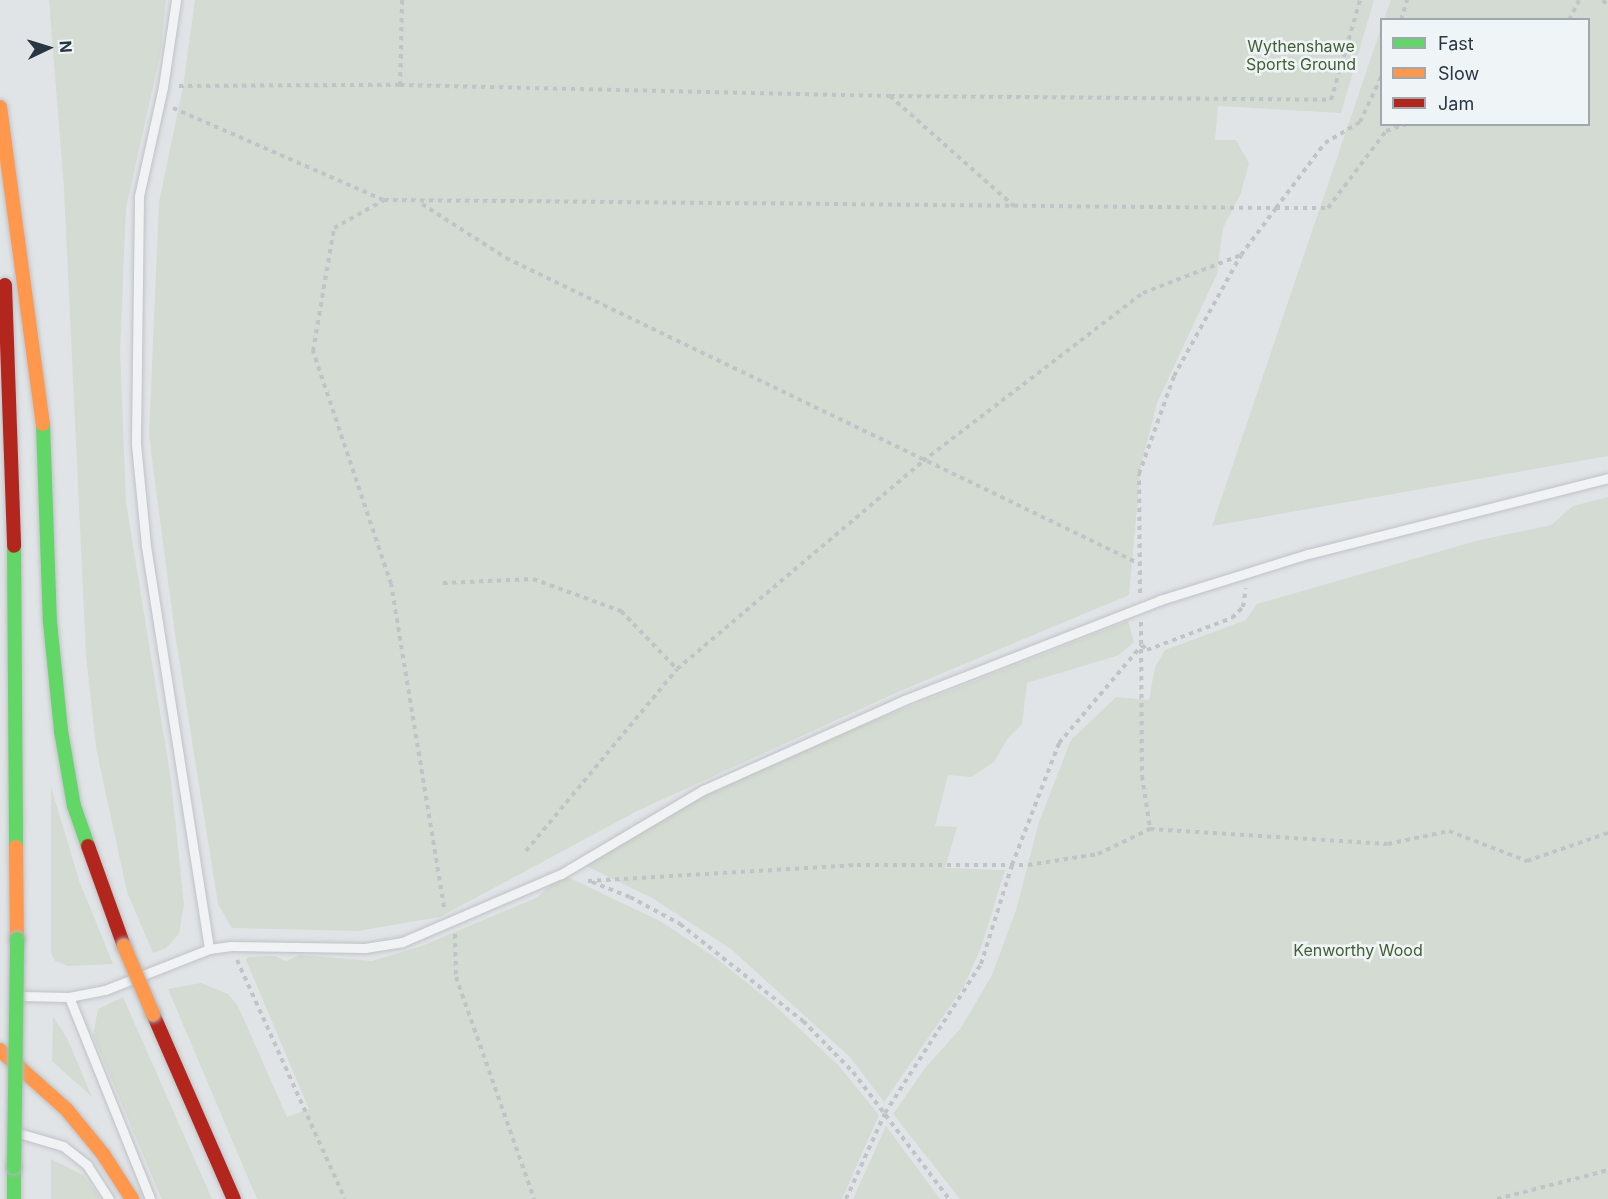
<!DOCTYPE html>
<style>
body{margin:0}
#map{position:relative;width:1608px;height:1199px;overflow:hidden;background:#e1e4e7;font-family:Inter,sans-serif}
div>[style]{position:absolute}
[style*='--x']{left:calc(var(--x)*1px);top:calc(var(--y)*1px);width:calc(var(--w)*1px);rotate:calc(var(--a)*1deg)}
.green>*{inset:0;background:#d4dbd2}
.path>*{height:4px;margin-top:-2px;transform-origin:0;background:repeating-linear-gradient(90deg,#c0c4c7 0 4.5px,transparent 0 9px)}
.roads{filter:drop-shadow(0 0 2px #bfc2c5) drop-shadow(0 0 2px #bfc2c5)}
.lane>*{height:9px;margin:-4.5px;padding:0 4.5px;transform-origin:4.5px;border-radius:4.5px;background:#f1f2f3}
.fast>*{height:14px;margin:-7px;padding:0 7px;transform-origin:7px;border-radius:7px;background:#63d668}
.slow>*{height:14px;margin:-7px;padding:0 7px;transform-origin:7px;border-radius:7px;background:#ff974d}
.jam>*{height:14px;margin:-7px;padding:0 7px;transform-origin:7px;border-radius:7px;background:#b3261e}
.bridges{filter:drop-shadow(0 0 2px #b3b8bc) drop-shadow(0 0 2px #b3b8bc)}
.fast-bridge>*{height:14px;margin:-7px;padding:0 7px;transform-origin:7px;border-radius:7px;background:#63d668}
.slow-bridge>*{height:14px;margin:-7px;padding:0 7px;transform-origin:7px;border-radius:7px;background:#ff974d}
span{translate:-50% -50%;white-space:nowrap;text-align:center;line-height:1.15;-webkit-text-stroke:5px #eff4f7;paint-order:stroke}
.park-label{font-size:16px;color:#445e33}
.legend{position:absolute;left:1380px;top:18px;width:210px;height:108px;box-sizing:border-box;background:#eff4f7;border:2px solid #9fa8af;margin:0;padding:8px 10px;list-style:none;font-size:18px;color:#273642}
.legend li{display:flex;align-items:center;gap:12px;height:30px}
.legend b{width:30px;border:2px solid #9fa8af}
.north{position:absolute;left:18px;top:18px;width:60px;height:60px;-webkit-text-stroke:4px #eff4f7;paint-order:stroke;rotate:86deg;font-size:16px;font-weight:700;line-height:24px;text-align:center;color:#273642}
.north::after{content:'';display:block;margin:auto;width:21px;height:27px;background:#273642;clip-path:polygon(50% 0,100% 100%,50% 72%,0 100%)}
</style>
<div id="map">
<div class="green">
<div style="clip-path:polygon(49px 0,166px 0,161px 51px,126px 208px,120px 350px,126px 502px,171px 780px,184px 905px,179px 934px,166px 948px,153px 953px,127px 892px,96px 748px,86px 655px,64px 189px)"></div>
<div style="clip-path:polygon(195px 0,1374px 0,1341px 113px,1218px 106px,1215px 140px,1236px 140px,1249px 163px,1241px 193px,1223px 228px,1217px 274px,1157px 403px,1141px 465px,1129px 595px,900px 691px,637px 811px,440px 917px,358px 931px,232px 928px,218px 904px,175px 634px,149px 436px,159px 202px,183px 87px)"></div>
<div style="clip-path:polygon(1391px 0,1608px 0,1608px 456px,1212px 526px,1381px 28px,1382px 124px,1588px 124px,1588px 20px,1384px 19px)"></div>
<div style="clip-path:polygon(1608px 497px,1608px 1199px,960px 1199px,893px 1114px,925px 1068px,961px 1028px,992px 975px,1016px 910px,1039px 822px,1071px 740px,1116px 697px,1149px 700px,1155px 667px,1165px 650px,1246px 620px,1257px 604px,1476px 541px,1551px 525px,1573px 506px)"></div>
<div style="clip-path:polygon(1128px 621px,1134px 642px,1119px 655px,1027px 683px,1022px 724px,1008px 738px,994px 762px,971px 777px,948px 775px,935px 826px,957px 827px,945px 868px,1005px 870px,982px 945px,964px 986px,884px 1102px,850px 1057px,731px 949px,652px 898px,582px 864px,663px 815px,827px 739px)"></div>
<div style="clip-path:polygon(51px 787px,80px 883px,113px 964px,68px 966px,55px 961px,51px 953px)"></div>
<div style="clip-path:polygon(561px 874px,660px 921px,716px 958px,771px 1002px,839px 1066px,879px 1115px,842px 1199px,257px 1199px,168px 989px,201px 983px,228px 994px,238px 1006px,287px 1117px,309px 1109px,246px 960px,248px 957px,275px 956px,286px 961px,299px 955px,372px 961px,422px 946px,538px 897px)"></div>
<div style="clip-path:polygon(123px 997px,212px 1199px,162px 1199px,159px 1193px,93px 1035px,98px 1009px)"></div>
<div style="clip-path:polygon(53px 1017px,67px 1038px,92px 1097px,52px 1061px)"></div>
<div style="clip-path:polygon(886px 1126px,940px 1199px,853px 1199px)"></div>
<div style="clip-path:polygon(51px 1159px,83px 1175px,101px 1199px,51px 1199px)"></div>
</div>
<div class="path">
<div style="--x:402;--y:0;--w:85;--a:91.3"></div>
<div style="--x:400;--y:85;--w:490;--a:1.3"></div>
<div style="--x:890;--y:96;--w:166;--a:41.6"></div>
<div style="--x:1603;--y:0;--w:8;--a:50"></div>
<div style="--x:1401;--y:20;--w:21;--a:-73"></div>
<div style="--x:1569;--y:20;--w:22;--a:-63"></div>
<div style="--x:179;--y:86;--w:221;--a:-0.3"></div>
<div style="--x:890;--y:96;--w:441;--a:0.5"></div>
<div style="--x:1331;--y:100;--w:104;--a:-73.8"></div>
<div style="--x:173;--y:108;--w:230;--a:23.6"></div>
<div style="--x:422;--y:204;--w:100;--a:32.7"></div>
<div style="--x:506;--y:258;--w:704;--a:25.76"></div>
<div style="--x:443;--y:583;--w:90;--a:-2.5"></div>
<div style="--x:533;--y:579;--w:94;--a:20"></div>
<div style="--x:621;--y:611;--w:81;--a:46"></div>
<div style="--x:1140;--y:593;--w:119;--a:-90.5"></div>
<div style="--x:1139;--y:474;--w:104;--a:-70.3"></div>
<div style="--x:1174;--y:376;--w:138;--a:-61"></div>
<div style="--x:1241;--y:255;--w:59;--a:-53.3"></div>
<div style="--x:1276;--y:208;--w:52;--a:0"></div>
<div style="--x:1328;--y:208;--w:96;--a:-53"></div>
<div style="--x:1386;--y:131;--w:22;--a:-18"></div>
<div style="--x:1141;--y:622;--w:154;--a:89.6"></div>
<div style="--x:1142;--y:776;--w:54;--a:81.4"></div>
<div style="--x:526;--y:851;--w:236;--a:-50.3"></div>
<div style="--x:677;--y:669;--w:322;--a:-40.2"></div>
<div style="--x:923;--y:461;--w:277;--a:-37.4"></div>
<div style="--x:1143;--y:293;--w:105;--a:-21.2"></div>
<div style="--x:588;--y:881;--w:269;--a:-3.4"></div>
<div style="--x:857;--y:865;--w:171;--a:0"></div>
<div style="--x:1028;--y:865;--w:71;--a:-8.9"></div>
<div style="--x:1098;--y:854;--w:58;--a:-25.7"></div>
<div style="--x:1150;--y:829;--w:238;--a:3.6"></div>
<div style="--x:1388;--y:844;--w:62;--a:-12"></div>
<div style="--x:1449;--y:831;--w:84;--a:21"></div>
<div style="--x:1527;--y:861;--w:86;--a:-19.1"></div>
<div style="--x:592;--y:882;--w:41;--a:21.5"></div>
<div style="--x:630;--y:897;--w:57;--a:28.4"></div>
<div style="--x:680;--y:924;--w:157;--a:38.3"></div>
<div style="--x:803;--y:1021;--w:71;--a:45.6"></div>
<div style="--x:853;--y:1072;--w:159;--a:52.9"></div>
<div style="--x:444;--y:907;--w:327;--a:-99.3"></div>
<div style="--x:391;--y:584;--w:246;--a:-108.5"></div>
<div style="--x:313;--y:351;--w:125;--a:-80.3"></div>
<div style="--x:334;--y:228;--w:57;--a:-29.2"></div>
<div style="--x:384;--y:200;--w:892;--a:0.51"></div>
<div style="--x:1276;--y:208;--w:81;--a:-53"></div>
<div style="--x:1325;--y:143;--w:41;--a:-31"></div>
<div style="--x:1360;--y:122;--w:52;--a:-64.9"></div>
<div style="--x:455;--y:934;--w:43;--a:88.7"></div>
<div style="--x:456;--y:977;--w:235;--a:70.6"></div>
<div style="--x:237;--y:960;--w:262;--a:65.7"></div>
<div style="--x:846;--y:1199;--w:94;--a:-65.6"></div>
<div style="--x:885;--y:1113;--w:177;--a:-57.2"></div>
<div style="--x:981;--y:964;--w:104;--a:-72.6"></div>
<div style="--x:1012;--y:865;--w:131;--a:-68.9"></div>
<div style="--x:1059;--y:743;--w:128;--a:-49.7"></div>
<div style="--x:1142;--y:645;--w:7;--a:45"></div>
<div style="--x:1147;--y:650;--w:91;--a:-20.6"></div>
<div style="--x:1232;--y:618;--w:16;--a:-45"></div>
<div style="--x:1243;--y:607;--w:19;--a:-81"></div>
<div style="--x:1497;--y:1199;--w:115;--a:-14.6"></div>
</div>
<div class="roads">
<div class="lane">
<div style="--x:176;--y:0;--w:88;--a:98.5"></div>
<div style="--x:163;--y:87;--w:112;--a:102.4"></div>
<div style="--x:139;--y:196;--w:248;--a:90.7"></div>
<div style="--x:136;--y:444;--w:102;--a:84.4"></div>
<div style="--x:146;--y:546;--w:408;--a:81.1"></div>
<div style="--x:20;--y:996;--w:49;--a:1.2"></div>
<div style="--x:69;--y:997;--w:37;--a:-11"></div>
<div style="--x:105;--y:990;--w:112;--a:-21.5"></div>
<div style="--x:209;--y:949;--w:22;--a:-8"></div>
<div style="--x:231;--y:946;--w:134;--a:0.9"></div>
<div style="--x:365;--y:948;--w:37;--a:-9"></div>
<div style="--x:402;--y:942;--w:173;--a:-23.2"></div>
<div style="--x:561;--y:874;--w:165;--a:-30.6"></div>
<div style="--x:703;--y:790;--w:220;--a:-24.1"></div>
<div style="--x:904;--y:700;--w:275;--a:-21.3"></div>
<div style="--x:1160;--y:600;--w:155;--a:-17.3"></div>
<div style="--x:1308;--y:554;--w:309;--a:-14.2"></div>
<div style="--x:69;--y:997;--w:218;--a:68.1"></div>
<div style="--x:22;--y:1134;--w:43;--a:16.3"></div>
<div style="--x:63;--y:1146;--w:31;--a:38"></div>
<div style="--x:87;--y:1165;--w:40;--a:57.1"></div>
</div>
<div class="fast">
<div style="--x:43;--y:424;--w:198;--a:88"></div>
<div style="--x:50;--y:622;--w:110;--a:84.2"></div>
<div style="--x:61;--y:731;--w:76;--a:80.2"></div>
<div style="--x:74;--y:806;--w:42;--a:70.7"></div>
<div style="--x:14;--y:546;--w:301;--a:89.6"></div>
<div style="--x:14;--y:1167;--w:32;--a:90"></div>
</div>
<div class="slow">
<div style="--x:0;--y:107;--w:320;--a:82.3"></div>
<div style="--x:16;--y:847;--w:92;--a:89.4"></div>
<div style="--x:0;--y:1050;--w:90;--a:41.8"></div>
<div style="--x:67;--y:1110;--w:57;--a:50.7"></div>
<div style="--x:103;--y:1154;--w:54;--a:57.2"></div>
</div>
<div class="jam">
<div style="--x:5;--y:285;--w:261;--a:88"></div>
<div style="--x:88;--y:846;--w:106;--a:70.2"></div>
<div style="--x:153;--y:1014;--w:202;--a:66.4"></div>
</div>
</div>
<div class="bridges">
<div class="fast-bridge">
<div style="--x:14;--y:1167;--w:228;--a:-89.2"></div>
</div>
<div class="slow-bridge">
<div style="--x:124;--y:946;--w:74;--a:66.9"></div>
</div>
</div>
<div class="park-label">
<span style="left:1301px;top:55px">Wythenshawe<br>Sports Ground</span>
<span style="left:1358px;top:950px">Kenworthy Wood</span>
</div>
<ul class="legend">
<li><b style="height:8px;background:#63d668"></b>Fast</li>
<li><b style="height:8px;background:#ff974d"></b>Slow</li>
<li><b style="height:8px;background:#b3261e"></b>Jam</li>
</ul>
<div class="north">N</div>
</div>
